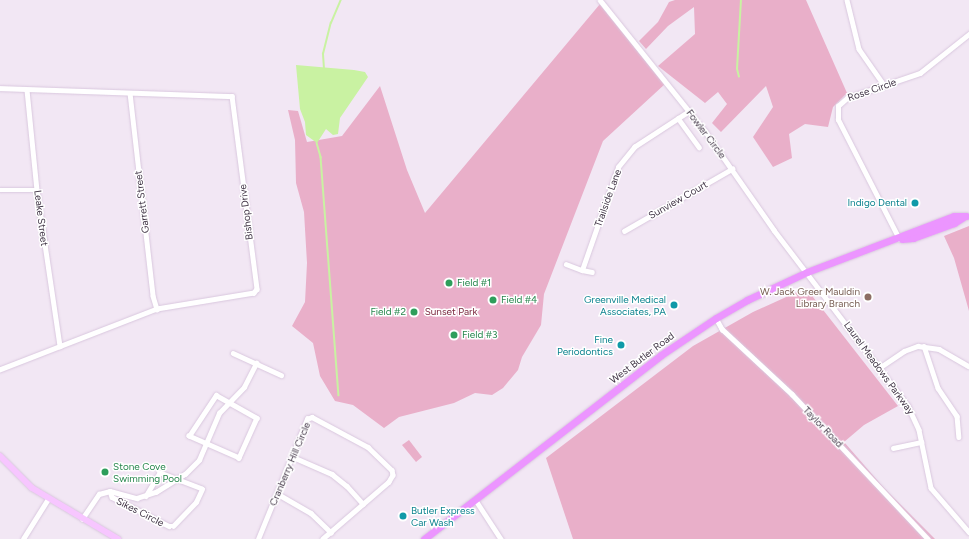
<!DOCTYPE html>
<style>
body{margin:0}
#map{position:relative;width:969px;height:539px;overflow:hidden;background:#f2e7f4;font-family:Figtree,sans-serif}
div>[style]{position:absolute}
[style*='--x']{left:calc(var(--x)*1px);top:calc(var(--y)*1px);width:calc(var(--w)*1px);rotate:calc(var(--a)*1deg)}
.green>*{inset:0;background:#e9afc9}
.water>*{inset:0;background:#c9f2a2}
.stream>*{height:1.5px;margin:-0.75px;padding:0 0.75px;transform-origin:0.75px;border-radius:0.75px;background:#c9f2a2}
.roads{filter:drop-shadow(0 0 1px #d9c7de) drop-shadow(0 0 1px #d9c7de)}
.street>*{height:4.5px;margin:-2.25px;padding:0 2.25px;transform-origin:2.25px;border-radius:2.25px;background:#fff}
.secondary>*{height:6px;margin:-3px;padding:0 3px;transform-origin:3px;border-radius:3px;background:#f7c6ff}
.primary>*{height:7px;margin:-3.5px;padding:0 3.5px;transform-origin:3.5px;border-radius:3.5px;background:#ec95ff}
.dots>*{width:11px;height:11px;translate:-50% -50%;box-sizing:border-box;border:2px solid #fff;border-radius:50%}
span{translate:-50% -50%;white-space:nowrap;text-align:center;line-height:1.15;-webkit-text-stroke:3px #fff;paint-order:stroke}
.street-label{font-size:10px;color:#423647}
.culture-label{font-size:10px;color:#0d838f}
.right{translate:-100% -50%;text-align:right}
.left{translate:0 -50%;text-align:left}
.leisure-label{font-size:10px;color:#27864d}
.education-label{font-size:10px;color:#785e54}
.park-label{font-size:10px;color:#7b273e}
</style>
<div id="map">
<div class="green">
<div style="clip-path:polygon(675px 0,806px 0,847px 93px,833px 107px,828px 127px,805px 124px,789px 134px,792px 158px,773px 167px,753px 137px,773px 107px,766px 86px,721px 132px,712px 123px,727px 104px,718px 92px,705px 103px,658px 66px,695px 34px,694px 7px,668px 26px,646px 49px,639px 41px,658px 22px,669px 2px)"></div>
<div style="clip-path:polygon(600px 4px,665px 84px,603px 141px,544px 294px,541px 325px,522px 357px,518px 370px,503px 388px,492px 395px,475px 393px,454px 403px,399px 417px,384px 428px,353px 405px,335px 401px,320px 376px,313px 343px,292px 326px,305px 302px,307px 263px,304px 212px,296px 183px,295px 140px,288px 110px,298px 111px,307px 142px,342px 136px,380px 86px,407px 170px,425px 213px)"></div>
<div style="clip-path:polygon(969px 226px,969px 311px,954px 258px,944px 236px)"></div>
<div style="clip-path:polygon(806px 288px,898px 406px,864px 425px,844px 442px,884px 488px,935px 539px,573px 539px,546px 458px,693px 346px,753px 312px)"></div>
<div style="clip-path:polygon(409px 440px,422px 457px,416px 462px,402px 445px)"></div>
</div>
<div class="water">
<div style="clip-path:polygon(296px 65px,354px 70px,365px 72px,368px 77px,340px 118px,338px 134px,333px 135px,326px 129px,317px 143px,306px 135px,305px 122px,300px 109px)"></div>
</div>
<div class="stream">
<div style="--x:324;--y:69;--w:15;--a:-94"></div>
<div style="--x:323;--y:54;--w:32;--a:-76"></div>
<div style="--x:331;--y:23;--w:25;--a:-67"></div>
<div style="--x:739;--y:77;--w:8;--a:-104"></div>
<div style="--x:737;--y:69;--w:69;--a:-86.7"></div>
<div style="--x:317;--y:143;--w:15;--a:74"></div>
<div style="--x:321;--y:157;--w:239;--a:85.7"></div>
</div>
<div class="roads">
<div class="street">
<div style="--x:600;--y:0;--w:168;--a:51.3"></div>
<div style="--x:705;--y:131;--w:121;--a:55.1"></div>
<div style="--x:774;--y:230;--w:221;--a:52.7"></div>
<div style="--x:908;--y:406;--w:26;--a:65"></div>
<div style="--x:919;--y:430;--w:59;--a:78.3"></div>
<div style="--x:931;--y:488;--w:58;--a:49.2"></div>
<div style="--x:847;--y:0;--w:50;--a:76.2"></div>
<div style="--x:859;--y:49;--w:44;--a:55.2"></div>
<div style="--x:0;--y:88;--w:232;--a:2"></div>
<div style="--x:232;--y:96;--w:195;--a:82.6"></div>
<div style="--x:257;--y:289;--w:5;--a:127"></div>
<div style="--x:254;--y:293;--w:98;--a:170.6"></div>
<div style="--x:157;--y:309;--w:168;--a:158.8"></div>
<div style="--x:27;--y:90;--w:100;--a:84.3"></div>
<div style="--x:37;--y:190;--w:158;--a:81.6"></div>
<div style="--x:130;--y:93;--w:204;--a:83.5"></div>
<div style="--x:153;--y:296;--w:14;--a:73"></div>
<div style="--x:678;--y:118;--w:36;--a:54"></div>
<div style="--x:0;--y:190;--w:37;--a:0"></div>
<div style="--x:624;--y:231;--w:125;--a:-29.9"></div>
<div style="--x:899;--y:239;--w:134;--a:-117.1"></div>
<div style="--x:838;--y:120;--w:14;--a:-90"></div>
<div style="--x:838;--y:106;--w:12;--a:-42"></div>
<div style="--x:847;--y:98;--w:77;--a:-18.9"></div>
<div style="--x:920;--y:73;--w:63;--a:-38.5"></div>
<div style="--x:566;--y:264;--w:17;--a:21"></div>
<div style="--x:582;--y:270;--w:109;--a:-70.7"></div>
<div style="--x:618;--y:167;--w:26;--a:-51"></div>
<div style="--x:634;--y:147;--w:66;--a:-33.2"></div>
<div style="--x:582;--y:270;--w:10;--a:11"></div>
<div style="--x:716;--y:318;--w:13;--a:61"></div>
<div style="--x:722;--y:329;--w:96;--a:42.9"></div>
<div style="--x:792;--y:394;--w:199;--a:46.8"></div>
<div style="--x:924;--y:346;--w:44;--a:71.6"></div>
<div style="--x:938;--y:388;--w:34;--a:56"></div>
<div style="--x:957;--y:416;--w:21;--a:85"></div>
<div style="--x:233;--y:353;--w:53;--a:24.6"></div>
<div style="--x:879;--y:368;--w:30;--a:-34"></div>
<div style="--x:904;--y:351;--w:15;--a:-20"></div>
<div style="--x:918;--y:346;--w:21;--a:8"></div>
<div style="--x:939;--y:349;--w:34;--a:30"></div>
<div style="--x:216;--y:395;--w:47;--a:29.3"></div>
<div style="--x:257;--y:418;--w:44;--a:114.2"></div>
<div style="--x:239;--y:458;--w:55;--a:-156.3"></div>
<div style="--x:189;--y:436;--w:49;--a:-56.6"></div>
<div style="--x:893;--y:448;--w:29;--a:-12"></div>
<div style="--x:293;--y:457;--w:43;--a:23.6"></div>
<div style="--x:332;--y:474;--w:19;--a:39"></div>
<div style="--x:347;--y:486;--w:24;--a:48"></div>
<div style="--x:110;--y:491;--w:6;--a:72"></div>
<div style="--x:112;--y:497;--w:64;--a:27"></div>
<div style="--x:169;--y:526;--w:4;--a:0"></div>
<div style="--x:173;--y:526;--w:33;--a:-46"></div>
<div style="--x:196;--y:502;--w:14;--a:-65"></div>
<div style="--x:202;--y:489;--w:45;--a:-159.1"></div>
<div style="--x:160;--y:473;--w:27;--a:121"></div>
<div style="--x:278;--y:494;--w:38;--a:30"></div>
<div style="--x:311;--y:513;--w:28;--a:44"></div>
<div style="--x:475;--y:499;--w:48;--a:57"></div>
<div style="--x:82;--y:519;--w:30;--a:-56"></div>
<div style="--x:99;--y:494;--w:11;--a:-15"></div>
<div style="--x:110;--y:491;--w:28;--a:15"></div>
<div style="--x:137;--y:498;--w:20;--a:-18"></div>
<div style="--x:156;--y:492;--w:34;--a:-32"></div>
<div style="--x:185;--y:474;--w:20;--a:-45"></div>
<div style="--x:199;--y:460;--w:51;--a:-66.9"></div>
<div style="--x:219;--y:413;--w:36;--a:-46"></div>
<div style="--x:244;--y:387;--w:27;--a:-63"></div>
<div style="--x:23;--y:539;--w:47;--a:-58"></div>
<div style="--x:258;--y:539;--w:130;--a:-67.8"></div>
<div style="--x:307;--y:419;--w:5;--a:-22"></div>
<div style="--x:312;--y:417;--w:64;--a:28.2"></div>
<div style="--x:368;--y:447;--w:33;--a:44"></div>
<div style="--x:392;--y:470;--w:5;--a:79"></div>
<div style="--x:393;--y:475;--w:8;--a:120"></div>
<div style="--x:389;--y:482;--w:87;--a:139.2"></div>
</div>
<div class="secondary">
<div style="--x:0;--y:456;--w:45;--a:45"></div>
<div style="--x:32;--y:488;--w:100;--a:30.7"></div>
</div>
<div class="primary">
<div style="--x:902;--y:239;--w:11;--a:-5"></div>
<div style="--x:913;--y:238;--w:44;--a:-20.1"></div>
<div style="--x:954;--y:223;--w:13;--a:-32"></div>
<div style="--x:424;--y:539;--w:300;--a:-37.8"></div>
<div style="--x:661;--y:355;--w:66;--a:-33.9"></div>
<div style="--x:716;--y:318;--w:36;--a:-30"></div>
<div style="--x:747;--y:300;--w:66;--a:-25"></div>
<div style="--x:807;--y:272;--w:157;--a:-20.9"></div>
<div style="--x:954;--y:216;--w:12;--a:0"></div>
</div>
</div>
<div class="dots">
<div style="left:915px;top:203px;background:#0f9aa8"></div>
<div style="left:449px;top:283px;background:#2e9e5b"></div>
<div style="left:868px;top:297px;background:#8d6e63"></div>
<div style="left:493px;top:300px;background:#2e9e5b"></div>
<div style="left:674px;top:305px;background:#0f9aa8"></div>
<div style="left:414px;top:312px;background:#2e9e5b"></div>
<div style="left:454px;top:335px;background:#2e9e5b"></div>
<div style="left:621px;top:345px;background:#0f9aa8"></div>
<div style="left:105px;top:472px;background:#2e9e5b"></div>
<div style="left:403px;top:516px;background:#0f9aa8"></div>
</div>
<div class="street-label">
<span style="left:872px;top:90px;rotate:-19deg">Rose Circle</span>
<span style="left:706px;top:134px;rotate:53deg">Fowler Circle</span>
<span style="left:608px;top:198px;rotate:-70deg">Trailside Lane</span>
<span style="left:678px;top:200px;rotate:-30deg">Sunview Court</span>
<span style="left:142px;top:202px;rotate:-97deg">Garrett Street</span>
<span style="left:246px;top:212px;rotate:-97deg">Bishop Drive</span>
<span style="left:41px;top:218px;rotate:83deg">Leake Street</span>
<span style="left:642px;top:358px;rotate:-37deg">West Butler Road</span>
<span style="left:879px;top:368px;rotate:54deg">Laurel Meadows Parkway</span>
<span style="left:823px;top:427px;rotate:46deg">Taylor Road</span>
<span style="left:290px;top:464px;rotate:-67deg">Cranberry Hill Circle</span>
<span style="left:140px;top:512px;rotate:27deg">Sikes Circle</span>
</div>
<div class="culture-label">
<span class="right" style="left:907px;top:203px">Indigo Dental</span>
<span class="right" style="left:666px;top:305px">Greenville Medical<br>Associates, PA</span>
<span class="right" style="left:613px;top:345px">Fine<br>Periodontics</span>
<span class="left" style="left:411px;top:516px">Butler Express<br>Car Wash</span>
</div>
<div class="leisure-label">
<span class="left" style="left:457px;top:283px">Field #1</span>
<span class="left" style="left:501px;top:300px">Field #4</span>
<span class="right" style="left:406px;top:312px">Field #2</span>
<span class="left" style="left:462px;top:335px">Field #3</span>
<span class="left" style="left:113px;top:472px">Stone Cove<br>Swimming Pool</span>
</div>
<div class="education-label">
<span class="right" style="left:860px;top:297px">W. Jack Greer Mauldin<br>Library Branch</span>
</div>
<div class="park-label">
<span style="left:451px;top:312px">Sunset Park</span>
</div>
</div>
